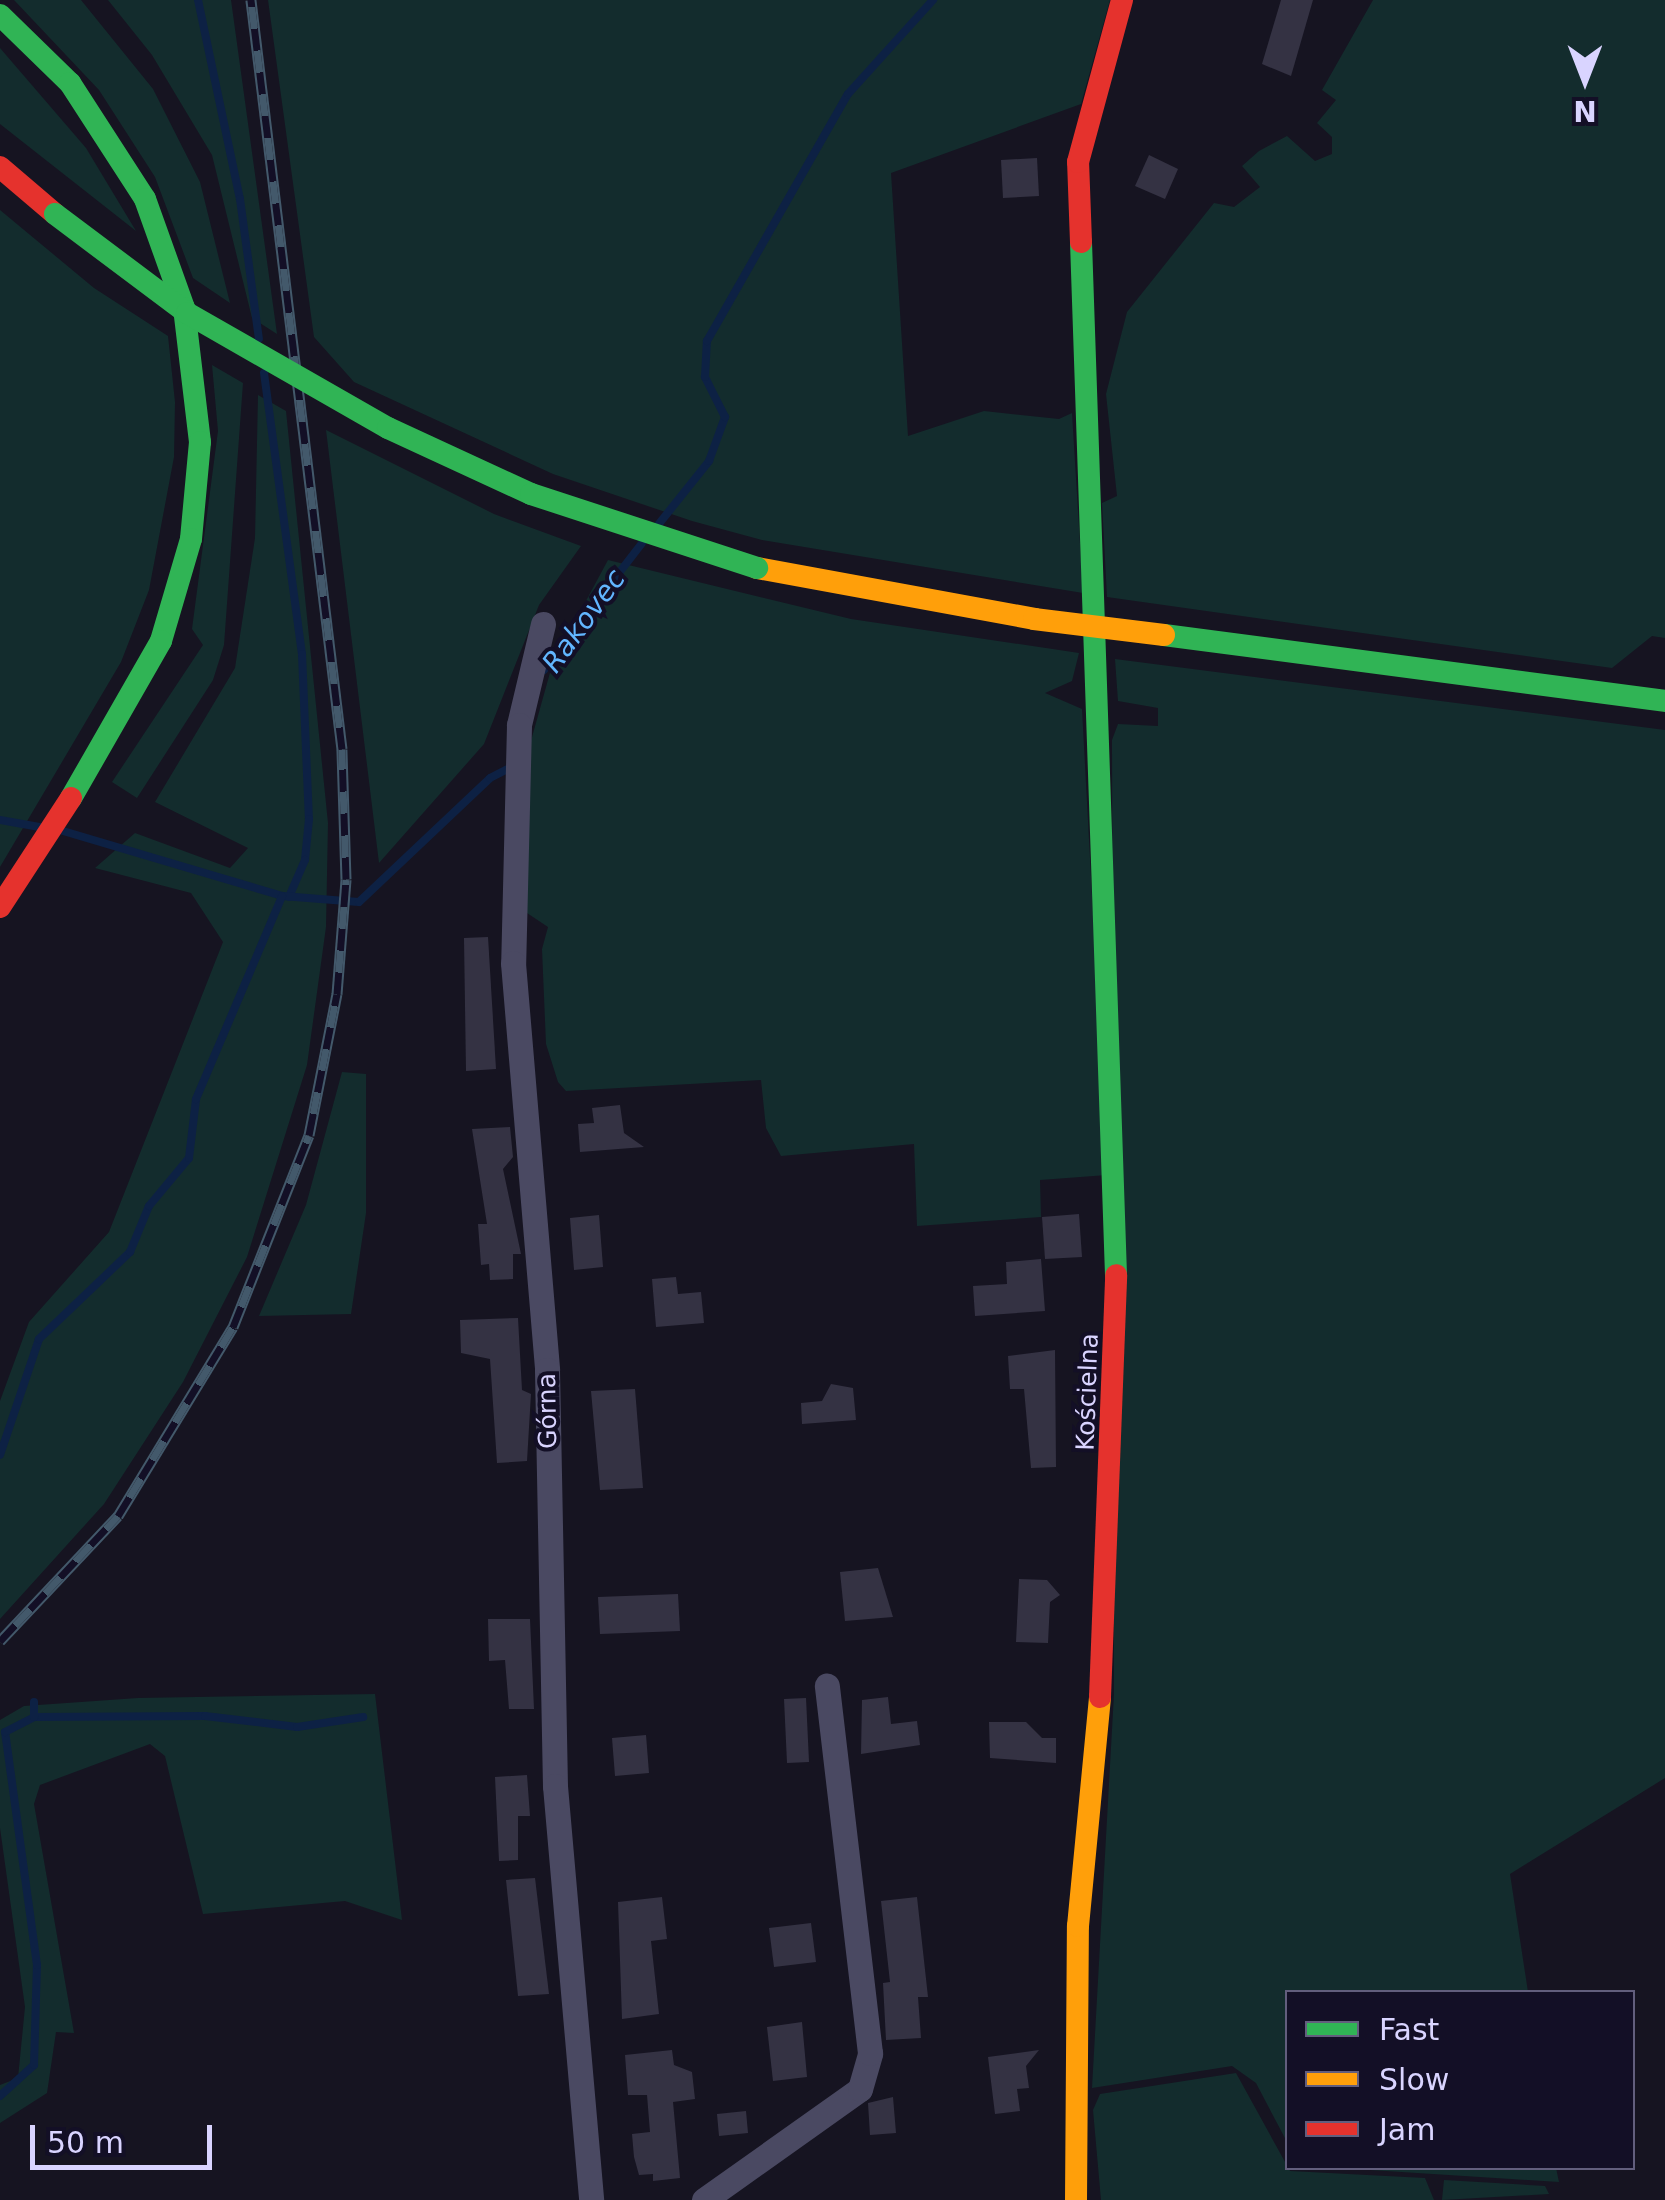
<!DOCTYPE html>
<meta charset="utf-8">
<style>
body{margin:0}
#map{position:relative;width:1665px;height:2200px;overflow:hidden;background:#161421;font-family:"DejaVu Sans",sans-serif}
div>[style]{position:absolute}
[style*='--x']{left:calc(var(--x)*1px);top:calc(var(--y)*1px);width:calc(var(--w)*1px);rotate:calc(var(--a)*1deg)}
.green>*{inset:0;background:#132c2d}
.stream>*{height:8px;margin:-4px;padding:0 4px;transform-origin:4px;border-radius:4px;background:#0d2144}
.building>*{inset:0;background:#343243}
.street>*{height:25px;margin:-12.5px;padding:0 12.5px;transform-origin:12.5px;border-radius:12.5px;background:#4a4962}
.fast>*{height:22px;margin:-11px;padding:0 11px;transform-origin:11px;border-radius:11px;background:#30b455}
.slow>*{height:22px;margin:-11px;padding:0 11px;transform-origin:11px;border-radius:11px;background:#ff9f0a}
.jam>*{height:22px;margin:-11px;padding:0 11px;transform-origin:11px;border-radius:11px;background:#e5322d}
.rail>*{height:11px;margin-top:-5.5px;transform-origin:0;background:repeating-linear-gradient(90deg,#130f26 0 22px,#43596b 0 44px);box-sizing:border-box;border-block:2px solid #43596b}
.fast-bridge>*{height:22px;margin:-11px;padding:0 11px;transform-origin:11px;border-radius:11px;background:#30b455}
.slow-bridge>*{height:22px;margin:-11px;padding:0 11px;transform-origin:11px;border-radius:11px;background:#ff9f0a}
span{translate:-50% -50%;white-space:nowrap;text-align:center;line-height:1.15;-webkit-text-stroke:8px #130f26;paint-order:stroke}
.street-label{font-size:25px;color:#d9d4ff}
.water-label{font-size:28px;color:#62b6ff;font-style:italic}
.legend{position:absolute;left:1285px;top:1990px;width:350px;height:180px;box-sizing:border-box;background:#130f26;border:2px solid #625e7d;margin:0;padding:12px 18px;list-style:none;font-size:30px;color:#d9d4ff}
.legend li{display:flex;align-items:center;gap:20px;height:50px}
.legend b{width:50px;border:2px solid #625e7d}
.north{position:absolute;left:1535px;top:30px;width:100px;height:100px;-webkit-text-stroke:8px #130f26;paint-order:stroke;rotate:180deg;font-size:28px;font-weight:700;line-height:40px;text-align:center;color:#d9d4ff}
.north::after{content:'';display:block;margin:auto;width:35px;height:45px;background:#d9d4ff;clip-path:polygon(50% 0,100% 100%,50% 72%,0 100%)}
.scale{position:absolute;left:30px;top:2125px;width:182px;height:45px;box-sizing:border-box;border:5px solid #d9d4ff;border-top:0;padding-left:12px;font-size:30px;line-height:35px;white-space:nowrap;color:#d9d4ff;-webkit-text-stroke:8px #130f26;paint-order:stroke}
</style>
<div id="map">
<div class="green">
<div style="clip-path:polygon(14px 0,81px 0,153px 89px,200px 182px,230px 303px,193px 278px,155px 177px,99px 90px)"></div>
<div style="clip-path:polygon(108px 0,231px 0,277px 334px,252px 318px,212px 155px,152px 55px)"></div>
<div style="clip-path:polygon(268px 0,1110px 0,1081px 104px,891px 173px,908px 436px,984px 411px,1059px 419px,1072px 413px,1083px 593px,762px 540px,692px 521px,553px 474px,354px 382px,314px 337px)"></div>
<div style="clip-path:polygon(1373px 0,1665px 0,1665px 638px,1652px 636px,1612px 668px,1107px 597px,1102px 503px,1117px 496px,1106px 394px,1127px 312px,1214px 203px,1234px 207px,1260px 187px,1242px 166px,1259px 151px,1287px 136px,1315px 161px,1332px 154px,1332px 137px,1317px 123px,1336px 100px,1322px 90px)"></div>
<div style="clip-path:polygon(0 48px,86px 148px,136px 231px,0 124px)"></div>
<div style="clip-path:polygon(0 210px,94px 288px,168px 336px,175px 402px,174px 457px,149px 590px,121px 662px,0 867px)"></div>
<div style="clip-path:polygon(212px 365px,243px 383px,224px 645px,213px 680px,137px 798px,112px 782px,203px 645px,192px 629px,218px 431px)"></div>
<div style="clip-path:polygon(258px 395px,286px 411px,328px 823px,326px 927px,307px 1065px,247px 1257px,183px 1382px,104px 1504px,0 1619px,0 1401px,29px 1322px,109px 1232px,223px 942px,191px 893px,95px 868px,135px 833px,230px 868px,248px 848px,155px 802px,235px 668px,255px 538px)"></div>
<div style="clip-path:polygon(326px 430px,494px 514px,581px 546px,539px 605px,484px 744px,379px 863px)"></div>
<div style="clip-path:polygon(608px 560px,851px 619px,1079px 653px,1072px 681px,1045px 693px,1082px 709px,1107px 1175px,1040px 1180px,1041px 1217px,917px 1226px,914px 1144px,781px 1156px,766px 1128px,761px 1080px,566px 1091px,558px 1082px,546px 1044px,542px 949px,548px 927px,527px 913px,527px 755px,553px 662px)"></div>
<div style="clip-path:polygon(1115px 659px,1665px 730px,1665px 1778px,1510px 1874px,1528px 1992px,1288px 1992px,1287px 2142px,1256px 2083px,1232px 2066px,1092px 2088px,1114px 1694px,1112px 740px,1118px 724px,1158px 726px,1158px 708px,1118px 701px)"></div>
<div style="clip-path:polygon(342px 1072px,366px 1074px,366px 1213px,351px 1314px,259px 1316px,306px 1205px)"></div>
<div style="clip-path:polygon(375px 1694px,402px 1920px,345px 1901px,203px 1914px,165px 1756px,150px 1744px,40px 1785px,34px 1804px,74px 2033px,56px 2032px,47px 2093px,0 2123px,0 2085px,18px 2078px,25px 2007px,0 1828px,0 1720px,24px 1706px,138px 1698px)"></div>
<div style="clip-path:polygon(1236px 2073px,1290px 2171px,1425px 2178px,1434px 2200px,1101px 2200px,1093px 2110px,1100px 2094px)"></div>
<div style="clip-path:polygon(1339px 2168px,1556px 2168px,1559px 2182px,1511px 2179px)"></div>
<div style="clip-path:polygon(1444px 2180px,1545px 2186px,1549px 2194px,1442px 2200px)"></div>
</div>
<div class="stream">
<div style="--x:198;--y:0;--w:203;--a:78.1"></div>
<div style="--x:240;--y:199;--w:141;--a:82.3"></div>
<div style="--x:264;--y:373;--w:284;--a:82.3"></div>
<div style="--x:302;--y:654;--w:165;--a:87.6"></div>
<div style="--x:309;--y:819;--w:41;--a:95.6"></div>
<div style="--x:305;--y:860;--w:40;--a:113.4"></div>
<div style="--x:658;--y:525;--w:82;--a:-51.4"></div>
<div style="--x:709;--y:461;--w:47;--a:-70"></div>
<div style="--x:725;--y:417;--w:45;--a:-116.6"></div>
<div style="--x:705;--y:377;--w:36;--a:-87"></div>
<div style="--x:707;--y:341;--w:284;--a:-60.3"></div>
<div style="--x:848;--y:94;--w:127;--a:-47.9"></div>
<div style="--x:544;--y:670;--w:160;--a:-52.3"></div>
<div style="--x:0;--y:820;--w:40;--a:10"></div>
<div style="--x:63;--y:831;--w:228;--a:16.5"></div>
<div style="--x:282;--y:896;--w:77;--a:4.5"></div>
<div style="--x:359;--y:902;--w:180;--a:-43.4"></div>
<div style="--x:490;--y:778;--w:25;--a:-27"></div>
<div style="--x:0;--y:1455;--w:122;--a:-71.4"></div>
<div style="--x:39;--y:1339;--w:126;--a:-43.7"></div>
<div style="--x:130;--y:1252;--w:50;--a:-67.6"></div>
<div style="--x:149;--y:1206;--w:62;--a:-50.2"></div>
<div style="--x:189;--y:1158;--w:59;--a:-83.2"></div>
<div style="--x:196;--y:1099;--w:220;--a:-67"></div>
<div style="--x:34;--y:1717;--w:171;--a:-0.3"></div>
<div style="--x:205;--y:1716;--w:93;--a:6.8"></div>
<div style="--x:297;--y:1727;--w:67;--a:-8.6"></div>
<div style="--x:0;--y:2096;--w:46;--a:-42.4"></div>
<div style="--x:34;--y:2065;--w:100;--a:-88.3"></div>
<div style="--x:37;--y:1965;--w:235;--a:-97.8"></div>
<div style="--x:5;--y:1732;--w:33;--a:-27"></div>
<div style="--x:34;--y:1717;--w:15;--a:-90"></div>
</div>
<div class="building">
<div style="clip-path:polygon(1281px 0,1313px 0,1291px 76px,1262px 64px)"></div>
<div style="clip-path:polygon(1149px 155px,1178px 169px,1165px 199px,1135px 186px)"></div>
<div style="clip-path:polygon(1037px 158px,1039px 196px,1003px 198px,1001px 160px)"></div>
<div style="clip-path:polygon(488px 937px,496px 1069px,466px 1071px,464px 938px)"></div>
<div style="clip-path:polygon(620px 1105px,624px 1133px,644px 1147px,580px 1152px,578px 1124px,594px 1123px,592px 1108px)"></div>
<div style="clip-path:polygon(510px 1127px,513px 1157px,503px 1169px,521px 1254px,513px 1254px,513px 1279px,490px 1280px,489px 1264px,481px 1265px,478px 1224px,487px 1224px,472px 1129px)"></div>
<div style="clip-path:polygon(1079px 1214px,1082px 1257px,1045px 1259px,1042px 1217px)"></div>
<div style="clip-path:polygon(599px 1215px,603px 1267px,574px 1270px,570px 1218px)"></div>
<div style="clip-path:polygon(1041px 1259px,1045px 1311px,975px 1316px,973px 1286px,1007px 1284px,1006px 1262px)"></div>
<div style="clip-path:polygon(676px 1277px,678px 1294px,701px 1292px,704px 1323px,656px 1327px,652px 1279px)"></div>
<div style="clip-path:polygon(518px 1318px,522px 1390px,531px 1394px,527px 1461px,497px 1463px,490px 1359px,461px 1353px,460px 1320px)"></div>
<div style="clip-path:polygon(1055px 1350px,1056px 1467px,1031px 1468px,1024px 1389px,1010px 1389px,1008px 1356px)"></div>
<div style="clip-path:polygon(831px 1384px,853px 1388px,856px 1420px,802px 1424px,801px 1403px,822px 1401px)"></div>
<div style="clip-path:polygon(635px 1389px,643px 1488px,600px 1490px,591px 1391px)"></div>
<div style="clip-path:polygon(878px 1568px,893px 1617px,845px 1621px,840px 1572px)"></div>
<div style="clip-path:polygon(1019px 1579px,1047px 1580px,1060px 1595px,1050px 1602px,1048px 1643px,1016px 1642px)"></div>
<div style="clip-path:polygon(678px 1594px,680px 1631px,600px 1634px,598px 1597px)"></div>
<div style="clip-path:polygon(488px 1619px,530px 1619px,534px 1709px,509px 1709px,505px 1660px,489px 1661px)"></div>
<div style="clip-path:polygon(888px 1697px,891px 1724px,917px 1721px,920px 1745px,861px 1754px,862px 1700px)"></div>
<div style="clip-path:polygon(806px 1698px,809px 1762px,787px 1763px,784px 1699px)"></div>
<div style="clip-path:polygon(989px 1722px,1026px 1722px,1042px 1738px,1056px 1738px,1056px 1763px,990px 1758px)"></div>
<div style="clip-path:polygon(646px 1735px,649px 1773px,615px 1776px,612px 1738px)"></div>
<div style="clip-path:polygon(527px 1775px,530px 1816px,518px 1816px,518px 1860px,499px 1861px,495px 1777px)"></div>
<div style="clip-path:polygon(535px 1878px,549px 1994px,518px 1996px,506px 1880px)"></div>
<div style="clip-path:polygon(662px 1897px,667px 1939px,651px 1941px,659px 2014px,622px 2019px,618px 1902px)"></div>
<div style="clip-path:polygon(917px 1897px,928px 1997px,918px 1997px,921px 2038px,886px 2040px,883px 1983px,890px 1982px,881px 1901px)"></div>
<div style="clip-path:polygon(811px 1923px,816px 1962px,774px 1967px,769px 1928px)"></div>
<div style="clip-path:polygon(802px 2022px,807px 2077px,773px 2081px,767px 2027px)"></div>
<div style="clip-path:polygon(672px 2050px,674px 2065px,692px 2072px,695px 2099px,673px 2102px,680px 2178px,653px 2181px,653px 2174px,639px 2175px,634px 2157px,632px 2134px,650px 2132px,647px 2095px,628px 2095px,625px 2055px)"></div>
<div style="clip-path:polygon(1039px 2050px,1026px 2066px,1029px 2088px,1017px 2089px,1020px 2111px,995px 2114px,988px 2057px)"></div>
<div style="clip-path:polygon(893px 2097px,896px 2133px,870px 2135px,868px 2103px)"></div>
<div style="clip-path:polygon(746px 2111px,748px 2133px,719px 2136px,717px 2114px)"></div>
</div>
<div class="street">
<div style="--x:543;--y:624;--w:104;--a:103.4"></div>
<div style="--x:519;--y:725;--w:238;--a:91.4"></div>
<div style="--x:513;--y:963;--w:408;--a:85.2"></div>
<div style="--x:547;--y:1370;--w:416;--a:88.9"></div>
<div style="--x:555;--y:1786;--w:416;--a:85"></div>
<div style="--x:704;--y:2200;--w:191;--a:-35.4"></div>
<div style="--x:860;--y:2089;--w:37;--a:-74"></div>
<div style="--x:870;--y:2053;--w:370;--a:-96.7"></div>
</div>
<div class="fast">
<div style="--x:0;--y:15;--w:98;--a:44.2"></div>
<div style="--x:70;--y:83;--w:138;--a:57.1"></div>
<div style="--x:145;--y:199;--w:116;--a:70.3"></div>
<div style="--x:184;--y:308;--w:135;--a:83.2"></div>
<div style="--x:200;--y:442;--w:97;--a:95.3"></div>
<div style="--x:191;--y:539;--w:106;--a:106.4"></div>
<div style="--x:161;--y:641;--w:181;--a:119.8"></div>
<div style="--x:1081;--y:242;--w:1034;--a:88.06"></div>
<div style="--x:1164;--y:635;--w:505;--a:7.5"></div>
</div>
<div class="slow">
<div style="--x:757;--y:568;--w:282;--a:10.4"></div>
<div style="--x:1076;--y:2200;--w:274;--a:-89.6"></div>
<div style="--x:1078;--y:1926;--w:230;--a:-84.5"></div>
</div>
<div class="jam">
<div style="--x:0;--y:167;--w:72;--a:40.5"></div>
<div style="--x:1081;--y:242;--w:80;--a:-92.1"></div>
<div style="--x:1078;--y:162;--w:168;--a:-74.8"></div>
<div style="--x:0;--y:907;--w:130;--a:-56.9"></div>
<div style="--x:1100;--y:1697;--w:422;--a:-87.8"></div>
</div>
<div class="rail">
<div style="--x:0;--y:1641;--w:172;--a:-46.7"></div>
<div style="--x:118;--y:1516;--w:221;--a:-58.7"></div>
<div style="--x:233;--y:1327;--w:206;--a:-68.4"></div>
<div style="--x:309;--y:1135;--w:144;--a:-78.8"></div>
<div style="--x:337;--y:994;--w:115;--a:-85.5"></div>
<div style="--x:346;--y:879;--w:130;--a:-91.8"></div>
<div style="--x:342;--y:749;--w:755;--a:-96.93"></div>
</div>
<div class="fast-bridge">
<div style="--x:55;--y:214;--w:165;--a:36.9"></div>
<div style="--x:187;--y:313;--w:232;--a:29.8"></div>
<div style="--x:388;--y:428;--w:157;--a:24.8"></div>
<div style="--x:531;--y:494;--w:238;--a:18.1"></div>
</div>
<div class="slow-bridge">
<div style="--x:1034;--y:619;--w:131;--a:7"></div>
</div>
<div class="street-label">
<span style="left:1088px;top:1392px;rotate:-88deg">Kościelna</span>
<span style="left:548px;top:1411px;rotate:-91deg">Górna</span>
</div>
<div class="water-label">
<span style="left:584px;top:621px;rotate:-54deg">Rakovec</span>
</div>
<ul class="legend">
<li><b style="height:12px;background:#30b455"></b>Fast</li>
<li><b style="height:12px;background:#ff9f0a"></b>Slow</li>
<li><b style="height:12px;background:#e5322d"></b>Jam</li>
</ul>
<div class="north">N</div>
<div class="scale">50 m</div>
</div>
